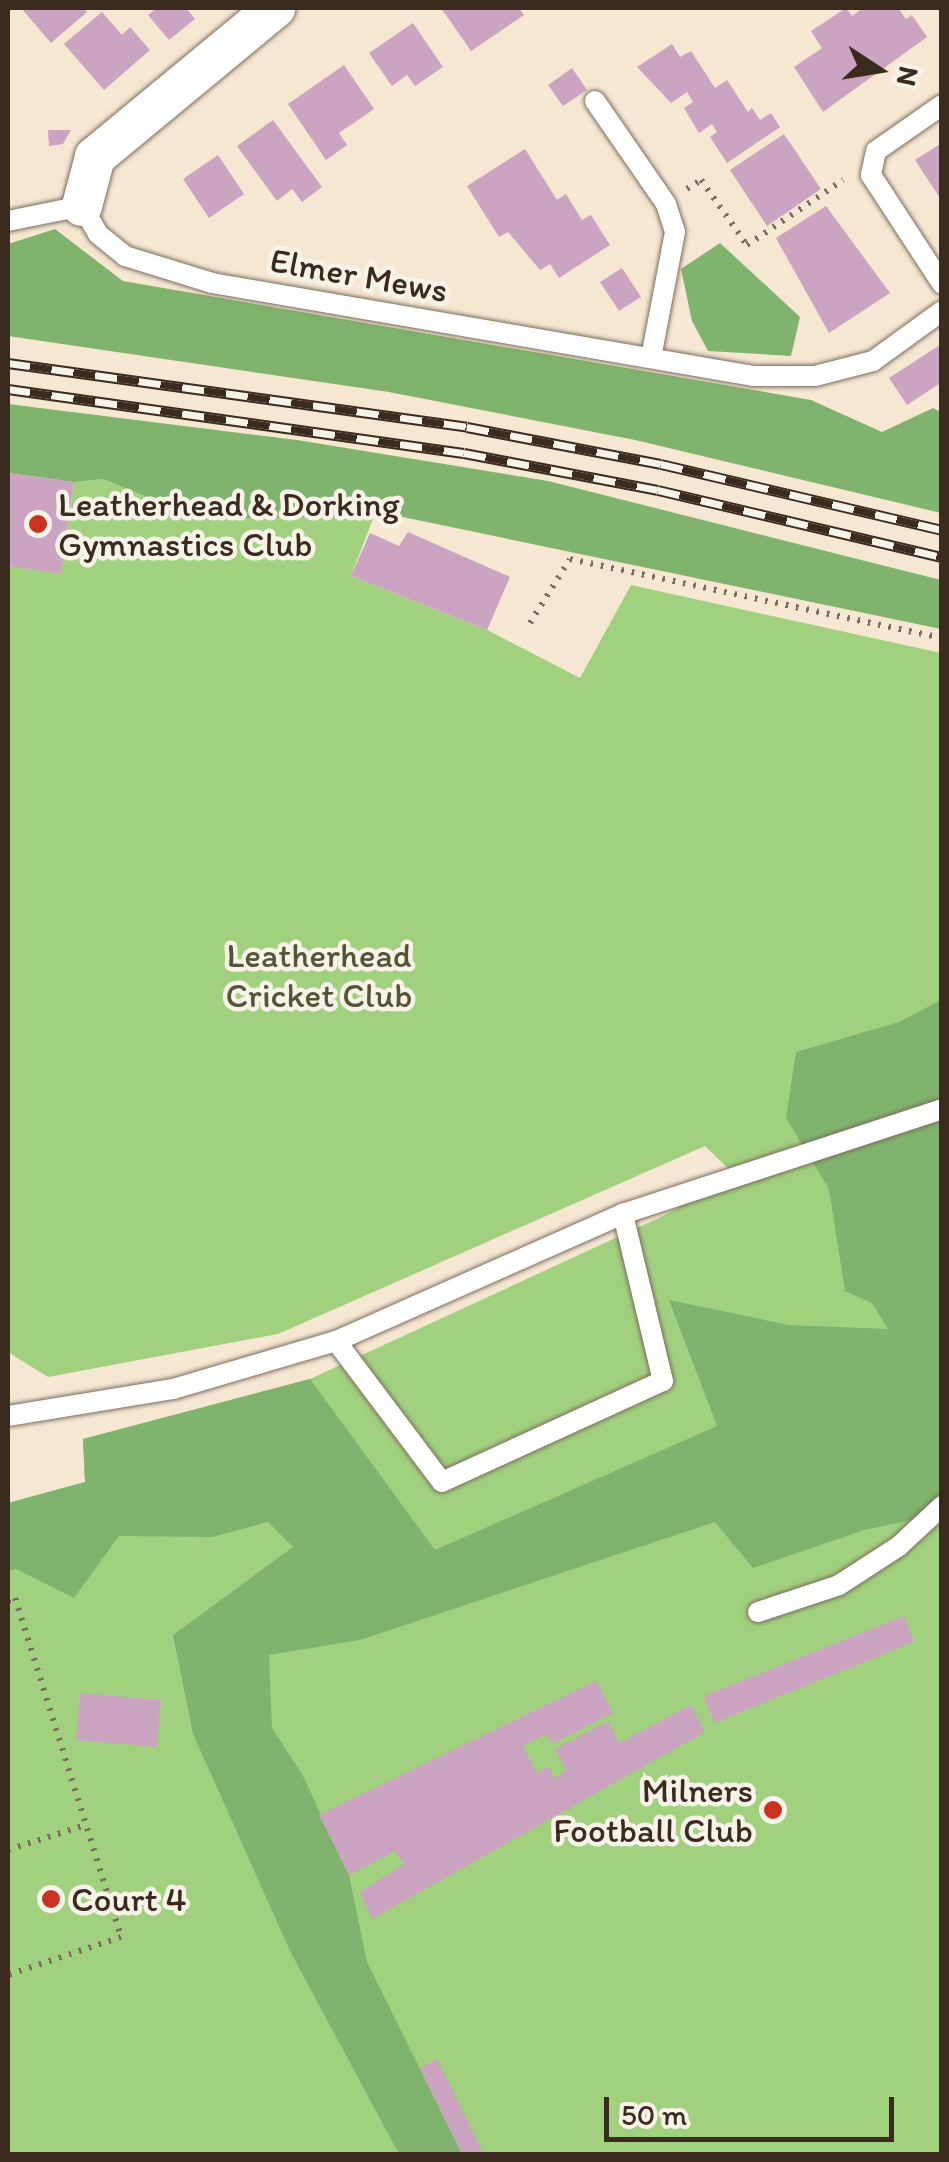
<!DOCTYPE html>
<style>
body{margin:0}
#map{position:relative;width:949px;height:2162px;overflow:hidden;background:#f6e7d3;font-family:Itim,sans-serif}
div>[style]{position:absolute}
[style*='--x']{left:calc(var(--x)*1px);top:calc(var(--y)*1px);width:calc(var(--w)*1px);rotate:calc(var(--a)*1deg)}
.green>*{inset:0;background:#a1d17f}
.forest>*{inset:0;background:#80b36e}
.building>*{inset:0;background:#cba4c1}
.path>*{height:6px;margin-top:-3px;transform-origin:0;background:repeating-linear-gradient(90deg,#7c6c5d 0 2.5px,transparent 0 10.5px)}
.roads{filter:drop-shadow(0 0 2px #7c6c5d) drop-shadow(0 0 2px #7c6c5d)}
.service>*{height:20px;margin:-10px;padding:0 10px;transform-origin:10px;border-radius:10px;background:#fff}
.minor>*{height:40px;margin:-20px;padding:0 20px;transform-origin:20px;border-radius:20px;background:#fff}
.rail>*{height:11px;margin-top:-5.5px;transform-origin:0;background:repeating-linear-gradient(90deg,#f7f3e8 0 22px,#3b2a1e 0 44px);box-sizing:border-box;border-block:2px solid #3b2a1e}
.dots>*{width:28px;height:28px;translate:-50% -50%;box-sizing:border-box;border:5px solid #f7f3e8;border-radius:50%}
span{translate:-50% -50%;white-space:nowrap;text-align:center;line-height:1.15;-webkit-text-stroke:9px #f7f3e8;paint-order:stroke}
.street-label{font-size:35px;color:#3b2a1e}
.poi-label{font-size:35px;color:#3b2a1e}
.left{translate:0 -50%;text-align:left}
.right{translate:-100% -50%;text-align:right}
.park-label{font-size:35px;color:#545436}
.frame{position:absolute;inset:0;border:10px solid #3b2a1e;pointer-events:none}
.north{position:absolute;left:829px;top:20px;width:100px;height:100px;-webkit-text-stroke:8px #f7f3e8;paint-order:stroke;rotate:102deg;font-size:28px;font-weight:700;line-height:40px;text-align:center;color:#3b2a1e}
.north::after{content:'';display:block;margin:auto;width:35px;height:45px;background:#3b2a1e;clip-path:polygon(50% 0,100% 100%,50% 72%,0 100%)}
.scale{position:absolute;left:604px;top:2097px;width:290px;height:45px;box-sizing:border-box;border:5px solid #3b2a1e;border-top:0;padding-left:12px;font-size:30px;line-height:35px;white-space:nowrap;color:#3b2a1e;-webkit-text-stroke:8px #f7f3e8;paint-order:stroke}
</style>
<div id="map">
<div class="green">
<div style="clip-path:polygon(103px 479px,201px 519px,374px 516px,351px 576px,487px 630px,580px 678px,631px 585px,941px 653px,941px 2154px,8px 2154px,8px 1503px,85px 1482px,83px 1439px,310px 1379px,663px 1216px,735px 1175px,705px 1146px,278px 1334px,48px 1377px,8px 1352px,8px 566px,61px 573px,74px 482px)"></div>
</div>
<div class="forest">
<div style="clip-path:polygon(55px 229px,123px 281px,811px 400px,882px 432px,933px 408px,941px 412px,941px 513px,635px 440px,389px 392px,8px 336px,8px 244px)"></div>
<div style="clip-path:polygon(720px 243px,800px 317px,791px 356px,708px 351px,692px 321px,681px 269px)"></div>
<div style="clip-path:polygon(8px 404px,297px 440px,548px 481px,941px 580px,941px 629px,398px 516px,201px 519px,103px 479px,74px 482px,8px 473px)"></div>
<div style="clip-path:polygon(941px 1000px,941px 1514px,864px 1530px,753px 1568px,715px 1522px,360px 1640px,269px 1655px,272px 1728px,302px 1774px,349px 1875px,367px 1962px,462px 2154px,399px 2154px,291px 1953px,193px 1734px,173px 1635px,293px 1547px,268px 1522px,212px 1537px,119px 1536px,74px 1598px,16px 1569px,8px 1571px,8px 1503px,85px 1482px,83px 1439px,310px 1379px,435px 1550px,717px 1426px,669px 1300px,789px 1325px,888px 1329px,872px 1303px,845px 1291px,829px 1189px,786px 1118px,796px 1052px,899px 1022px)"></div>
</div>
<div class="building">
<div style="clip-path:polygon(21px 8px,83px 8px,87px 12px,51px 43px)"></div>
<div style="clip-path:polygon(157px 8px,186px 8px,195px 19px,169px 40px,148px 15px)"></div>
<div style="clip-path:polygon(441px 8px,519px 8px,524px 15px,471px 51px)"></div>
<div style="clip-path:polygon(846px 8px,852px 16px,863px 8px,898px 8px,906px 19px,912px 15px,927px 37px,823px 112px,794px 67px,822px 48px,811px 31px)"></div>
<div style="clip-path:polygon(102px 12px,122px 35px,130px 27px,150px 50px,104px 90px,64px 44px)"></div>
<div style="clip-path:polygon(413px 23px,443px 67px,415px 86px,407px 75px,392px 86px,369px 53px)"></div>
<div style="clip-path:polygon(672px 44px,680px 57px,691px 51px,715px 88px,727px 80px,748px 112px,752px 108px,760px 120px,771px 113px,780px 127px,727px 163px,710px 137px,717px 132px,712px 124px,699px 133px,684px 108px,693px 102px,687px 92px,671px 103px,637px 67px)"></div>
<div style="clip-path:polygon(344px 65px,374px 109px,339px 133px,347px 145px,326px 160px,288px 104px)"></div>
<div style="clip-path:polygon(572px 68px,587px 90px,563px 106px,548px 85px)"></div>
<div style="clip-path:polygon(273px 120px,322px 187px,302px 202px,292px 189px,277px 201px,237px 146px)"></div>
<div style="clip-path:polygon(48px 130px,71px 130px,63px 144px,49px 146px)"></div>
<div style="clip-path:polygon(784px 134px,821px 189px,767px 226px,730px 170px)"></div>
<div style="clip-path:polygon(942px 143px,942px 201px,915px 160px)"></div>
<div style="clip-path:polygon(525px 149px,557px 200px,566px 194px,582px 220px,591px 215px,610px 245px,559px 278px,550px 264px,540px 270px,508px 232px,499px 237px,467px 186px)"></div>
<div style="clip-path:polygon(218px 155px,244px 194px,209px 218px,183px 179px)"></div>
<div style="clip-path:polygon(826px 206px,890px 293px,829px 333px,776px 238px)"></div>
<div style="clip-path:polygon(622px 268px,641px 297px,619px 311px,600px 282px)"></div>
<div style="clip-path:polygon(940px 345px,942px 382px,907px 405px,889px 378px)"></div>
<div style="clip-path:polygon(8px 473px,74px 482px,61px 574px,8px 566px)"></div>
<div style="clip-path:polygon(408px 532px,510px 577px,487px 630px,351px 576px,370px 533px,399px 546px)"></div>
<div style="clip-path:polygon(904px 1616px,914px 1642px,714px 1723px,704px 1696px)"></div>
<div style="clip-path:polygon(596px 1681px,613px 1713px,552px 1744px,546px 1734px,523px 1746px,537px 1773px,548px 1766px,555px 1779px,566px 1770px,555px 1749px,608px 1721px,619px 1743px,691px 1705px,705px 1732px,372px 1919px,360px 1892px,404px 1864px,395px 1851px,349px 1875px,319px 1815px)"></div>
<div style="clip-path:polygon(80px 1693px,161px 1700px,157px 1747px,76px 1740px)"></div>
<div style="clip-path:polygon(437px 2059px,484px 2154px,462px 2154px,420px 2068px)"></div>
</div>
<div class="path">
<div style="--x:687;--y:189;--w:17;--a:-33"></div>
<div style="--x:701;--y:180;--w:80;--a:54.7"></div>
<div style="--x:747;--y:245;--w:116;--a:-34.1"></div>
<div style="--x:530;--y:623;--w:75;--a:-58"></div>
<div style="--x:570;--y:559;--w:380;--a:12"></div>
<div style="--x:8;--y:1601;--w:8;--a:-23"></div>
<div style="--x:15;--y:1598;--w:355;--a:72.6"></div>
<div style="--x:121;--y:1937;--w:119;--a:161.4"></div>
<div style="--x:8;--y:1850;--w:82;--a:-17.8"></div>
</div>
<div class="roads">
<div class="service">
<div style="--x:595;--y:101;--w:125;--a:55.4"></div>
<div style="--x:666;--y:204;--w:29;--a:72"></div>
<div style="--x:675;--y:232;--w:128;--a:100.8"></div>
<div style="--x:942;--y:105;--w:80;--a:145.1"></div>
<div style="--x:876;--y:151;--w:25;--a:102"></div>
<div style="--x:871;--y:175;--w:130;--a:56.9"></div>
<div style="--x:8;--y:221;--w:76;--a:-11.5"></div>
<div style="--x:82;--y:206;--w:32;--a:60"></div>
<div style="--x:98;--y:234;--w:35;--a:39"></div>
<div style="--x:125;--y:256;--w:91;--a:17.2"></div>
<div style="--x:212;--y:283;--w:549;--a:9.75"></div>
<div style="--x:753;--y:376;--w:62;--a:0"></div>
<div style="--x:815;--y:376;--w:60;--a:-14.5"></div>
<div style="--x:873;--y:361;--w:85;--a:-35.9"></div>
<div style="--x:336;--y:1341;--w:176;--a:53.1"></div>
<div style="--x:442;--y:1482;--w:243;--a:-24.6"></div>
<div style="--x:663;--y:1381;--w:172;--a:-103.5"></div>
<div style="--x:8;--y:1416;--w:167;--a:-9.3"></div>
<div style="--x:173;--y:1389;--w:170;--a:-16.4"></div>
<div style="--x:336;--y:1341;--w:314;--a:-23.9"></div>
<div style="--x:623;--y:1214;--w:336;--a:-18.2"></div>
<div style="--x:758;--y:1612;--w:85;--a:-18.4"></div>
<div style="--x:839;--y:1585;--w:72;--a:-33"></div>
<div style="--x:899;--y:1546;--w:59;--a:-42.9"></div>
</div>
<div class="minor">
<div style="--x:82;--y:206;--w:51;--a:-75.1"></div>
<div style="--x:95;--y:157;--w:234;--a:-39.6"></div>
</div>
</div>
<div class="rail">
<div style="--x:8;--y:363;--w:463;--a:7.9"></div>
<div style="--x:467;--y:427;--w:197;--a:10.8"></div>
<div style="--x:661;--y:464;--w:289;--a:13.2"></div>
<div style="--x:8;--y:389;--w:460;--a:8"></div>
<div style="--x:464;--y:453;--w:197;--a:10.8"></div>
<div style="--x:658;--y:490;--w:292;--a:13.3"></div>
</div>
<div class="dots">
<div style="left:38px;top:524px;background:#c8321e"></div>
<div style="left:773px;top:1810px;background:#c8321e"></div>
<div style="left:51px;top:1899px;background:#c8321e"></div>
</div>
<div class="street-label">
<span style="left:359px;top:275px;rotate:10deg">Elmer Mews</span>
</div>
<div class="poi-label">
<span class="left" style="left:58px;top:524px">Leatherhead &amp; Dorking<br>Gymnastics Club</span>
<span class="right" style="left:753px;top:1810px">Milners<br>Football Club</span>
<span class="left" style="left:71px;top:1899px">Court 4</span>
</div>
<div class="park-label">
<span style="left:319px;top:975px">Leatherhead<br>Cricket Club</span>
</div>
<div class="frame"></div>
<div class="north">N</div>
<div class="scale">50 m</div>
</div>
